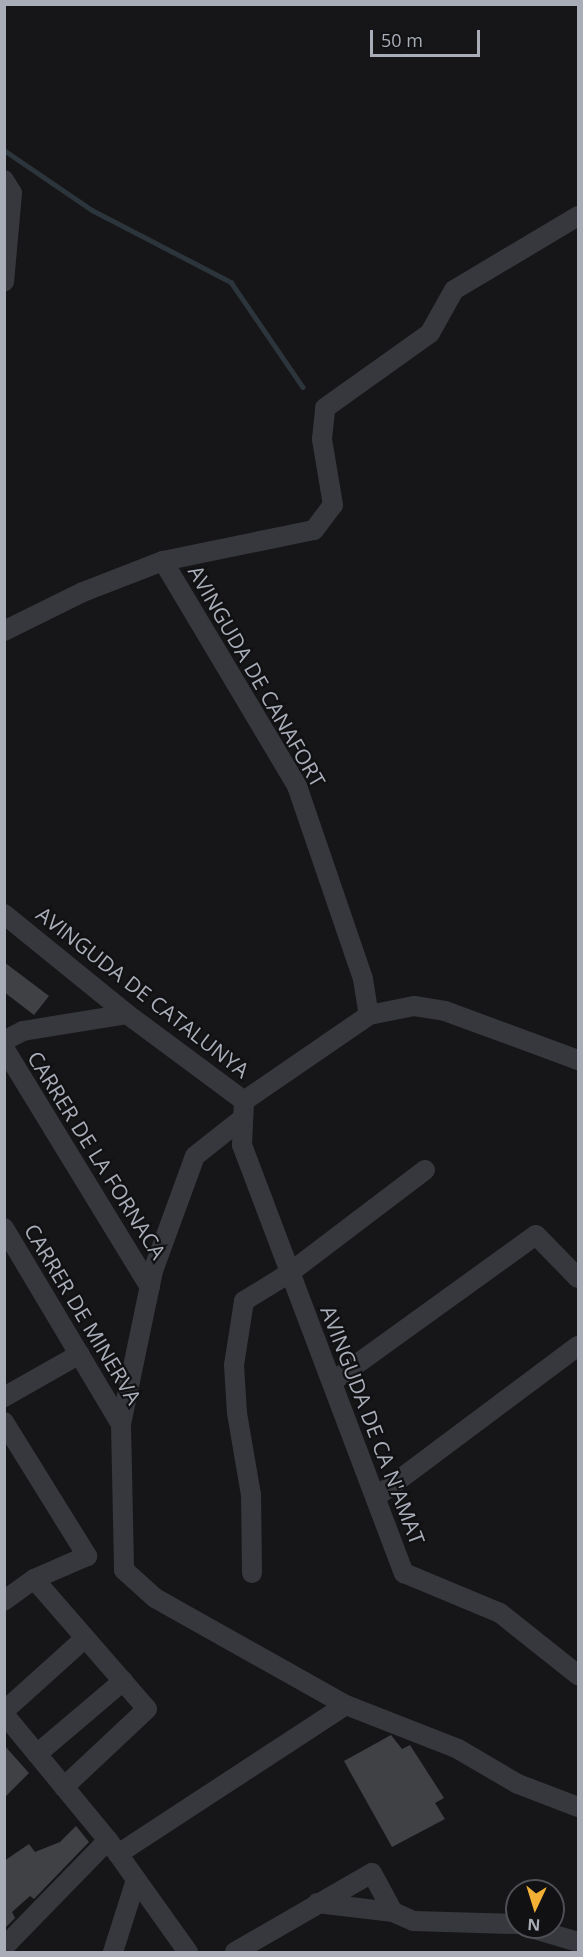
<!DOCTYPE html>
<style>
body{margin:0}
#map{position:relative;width:583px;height:1957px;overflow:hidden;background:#161618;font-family:"Open Sans",sans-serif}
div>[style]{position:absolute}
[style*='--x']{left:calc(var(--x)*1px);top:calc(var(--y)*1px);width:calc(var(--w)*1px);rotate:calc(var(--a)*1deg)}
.stream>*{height:4.5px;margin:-2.25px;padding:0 2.25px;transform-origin:2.25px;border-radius:2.25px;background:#2c353c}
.building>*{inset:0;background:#404145}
.minor>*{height:20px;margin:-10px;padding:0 10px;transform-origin:10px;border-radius:10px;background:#37383d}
span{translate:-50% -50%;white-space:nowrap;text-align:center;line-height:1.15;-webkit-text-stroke:4.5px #111113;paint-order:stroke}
.street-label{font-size:21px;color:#a8adb8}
.frame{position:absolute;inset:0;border:6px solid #a8adb8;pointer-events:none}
.north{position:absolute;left:505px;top:1879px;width:60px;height:60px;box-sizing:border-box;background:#111113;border:2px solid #4d4f55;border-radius:50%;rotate:184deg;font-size:16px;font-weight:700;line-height:24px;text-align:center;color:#a8adb8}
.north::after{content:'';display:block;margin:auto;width:21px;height:27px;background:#f2b134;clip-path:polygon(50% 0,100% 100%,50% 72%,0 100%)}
.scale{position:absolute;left:370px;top:30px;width:110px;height:27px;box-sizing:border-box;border:3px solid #a8adb8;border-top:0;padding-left:8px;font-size:18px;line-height:21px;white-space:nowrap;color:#a8adb8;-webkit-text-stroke:4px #111113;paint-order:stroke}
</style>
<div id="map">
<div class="stream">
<div style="--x:4;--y:150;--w:107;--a:34.3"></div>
<div style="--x:92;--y:210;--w:157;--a:27.4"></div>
<div style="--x:231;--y:282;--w:127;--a:55.6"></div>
</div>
<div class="building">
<div style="clip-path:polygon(4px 962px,49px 996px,34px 1015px,4px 992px)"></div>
<div style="clip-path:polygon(391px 1735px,402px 1749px,410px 1745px,444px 1798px,435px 1803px,445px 1819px,392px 1847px,344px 1761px)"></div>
<div style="clip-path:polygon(4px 1745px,29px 1773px,4px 1798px)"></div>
<div style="clip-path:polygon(76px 1826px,89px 1842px,34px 1899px,30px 1896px,12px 1912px,15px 1918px,4px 1929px,4px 1861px,29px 1844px,35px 1852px,60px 1842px)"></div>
</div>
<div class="minor">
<div style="--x:4;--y:180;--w:15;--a:58"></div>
<div style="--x:12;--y:193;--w:89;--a:95.1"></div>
<div style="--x:163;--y:561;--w:262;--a:59.2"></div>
<div style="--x:297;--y:786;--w:204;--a:71.1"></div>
<div style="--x:363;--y:979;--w:36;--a:81"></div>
<div style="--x:4;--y:631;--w:88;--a:-26.3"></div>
<div style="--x:83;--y:592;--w:86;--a:-21.2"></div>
<div style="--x:163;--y:561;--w:154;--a:-11.6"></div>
<div style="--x:314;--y:530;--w:31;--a:-53"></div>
<div style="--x:333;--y:505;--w:67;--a:-99.5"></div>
<div style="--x:322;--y:439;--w:31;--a:-84"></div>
<div style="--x:325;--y:408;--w:129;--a:-35.5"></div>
<div style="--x:430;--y:333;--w:49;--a:-60.8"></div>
<div style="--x:454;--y:290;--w:144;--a:-30.8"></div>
<div style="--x:4;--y:914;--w:159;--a:39.1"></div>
<div style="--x:127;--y:1014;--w:146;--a:36.6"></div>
<div style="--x:4;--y:1041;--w:21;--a:-28"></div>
<div style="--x:23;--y:1031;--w:105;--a:-9.3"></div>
<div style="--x:4;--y:1048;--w:280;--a:58.6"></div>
<div style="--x:244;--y:1101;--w:44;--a:92.6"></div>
<div style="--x:242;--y:1145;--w:458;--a:69.3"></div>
<div style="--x:404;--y:1573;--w:104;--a:22.6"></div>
<div style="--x:500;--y:1613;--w:100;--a:38.5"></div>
<div style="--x:244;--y:1101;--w:152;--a:-34.5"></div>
<div style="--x:369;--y:1015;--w:46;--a:-11.3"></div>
<div style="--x:414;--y:1006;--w:31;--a:9"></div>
<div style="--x:445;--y:1011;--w:142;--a:20.2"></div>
<div style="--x:243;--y:1118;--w:61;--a:141.6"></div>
<div style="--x:195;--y:1156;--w:122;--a:110.1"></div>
<div style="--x:153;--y:1271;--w:156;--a:101.8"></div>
<div style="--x:121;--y:1424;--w:146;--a:88.8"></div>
<div style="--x:124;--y:1570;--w:42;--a:42.1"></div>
<div style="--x:155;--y:1598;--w:219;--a:29.3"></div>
<div style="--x:346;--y:1705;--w:120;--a:21.4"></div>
<div style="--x:458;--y:1749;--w:69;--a:30.3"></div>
<div style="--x:518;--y:1784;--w:64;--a:21"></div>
<div style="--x:4;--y:1228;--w:228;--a:59.2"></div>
<div style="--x:332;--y:1382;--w:251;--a:-35.8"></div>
<div style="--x:536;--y:1235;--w:60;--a:45.7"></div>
<div style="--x:4;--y:1397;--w:87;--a:-29.5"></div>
<div style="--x:4;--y:1422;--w:158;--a:58.2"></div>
<div style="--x:87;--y:1556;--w:58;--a:156.5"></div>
<div style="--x:34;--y:1579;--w:37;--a:144"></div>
<div style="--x:376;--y:1497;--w:252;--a:-36.8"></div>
<div style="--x:252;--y:1573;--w:78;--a:-90.7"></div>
<div style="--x:251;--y:1495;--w:83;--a:-99.7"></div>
<div style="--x:237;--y:1413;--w:48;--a:-93.6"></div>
<div style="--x:234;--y:1365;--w:65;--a:-81.1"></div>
<div style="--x:244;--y:1301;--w:52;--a:-31.5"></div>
<div style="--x:288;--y:1274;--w:172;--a:-37.2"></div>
<div style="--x:34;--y:1579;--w:172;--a:49"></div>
<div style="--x:147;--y:1709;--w:114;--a:136.8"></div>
<div style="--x:4;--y:1711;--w:109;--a:-42"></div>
<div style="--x:4;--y:1714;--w:163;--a:50.5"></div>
<div style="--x:108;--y:1840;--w:138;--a:54.5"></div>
<div style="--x:37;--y:1754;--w:113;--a:-40.3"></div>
<div style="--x:118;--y:1854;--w:272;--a:-33.2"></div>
<div style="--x:317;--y:1903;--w:77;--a:6.8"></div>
<div style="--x:393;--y:1912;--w:22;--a:24"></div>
<div style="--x:413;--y:1921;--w:104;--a:1.7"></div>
<div style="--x:527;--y:1927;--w:53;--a:16.4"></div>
<div style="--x:4;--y:1947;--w:149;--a:-45.8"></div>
<div style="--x:113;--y:1952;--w:76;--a:-72.3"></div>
<div style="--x:235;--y:1952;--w:158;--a:-30"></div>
<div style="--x:372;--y:1873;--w:44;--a:61.7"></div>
</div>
<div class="street-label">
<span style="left:257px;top:676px;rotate:60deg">AVINGUDA DE CANAFORT</span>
<span style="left:143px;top:992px;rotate:38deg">AVINGUDA DE CATALUNYA</span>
<span style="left:97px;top:1155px;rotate:58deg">CARRER DE LA FORNACA</span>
<span style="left:83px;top:1314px;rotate:59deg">CARRER DE MINERVA</span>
<span style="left:373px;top:1425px;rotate:69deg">AVINGUDA DE CA N'AMAT</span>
</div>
<div class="frame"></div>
<div class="north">N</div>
<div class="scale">50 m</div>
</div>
